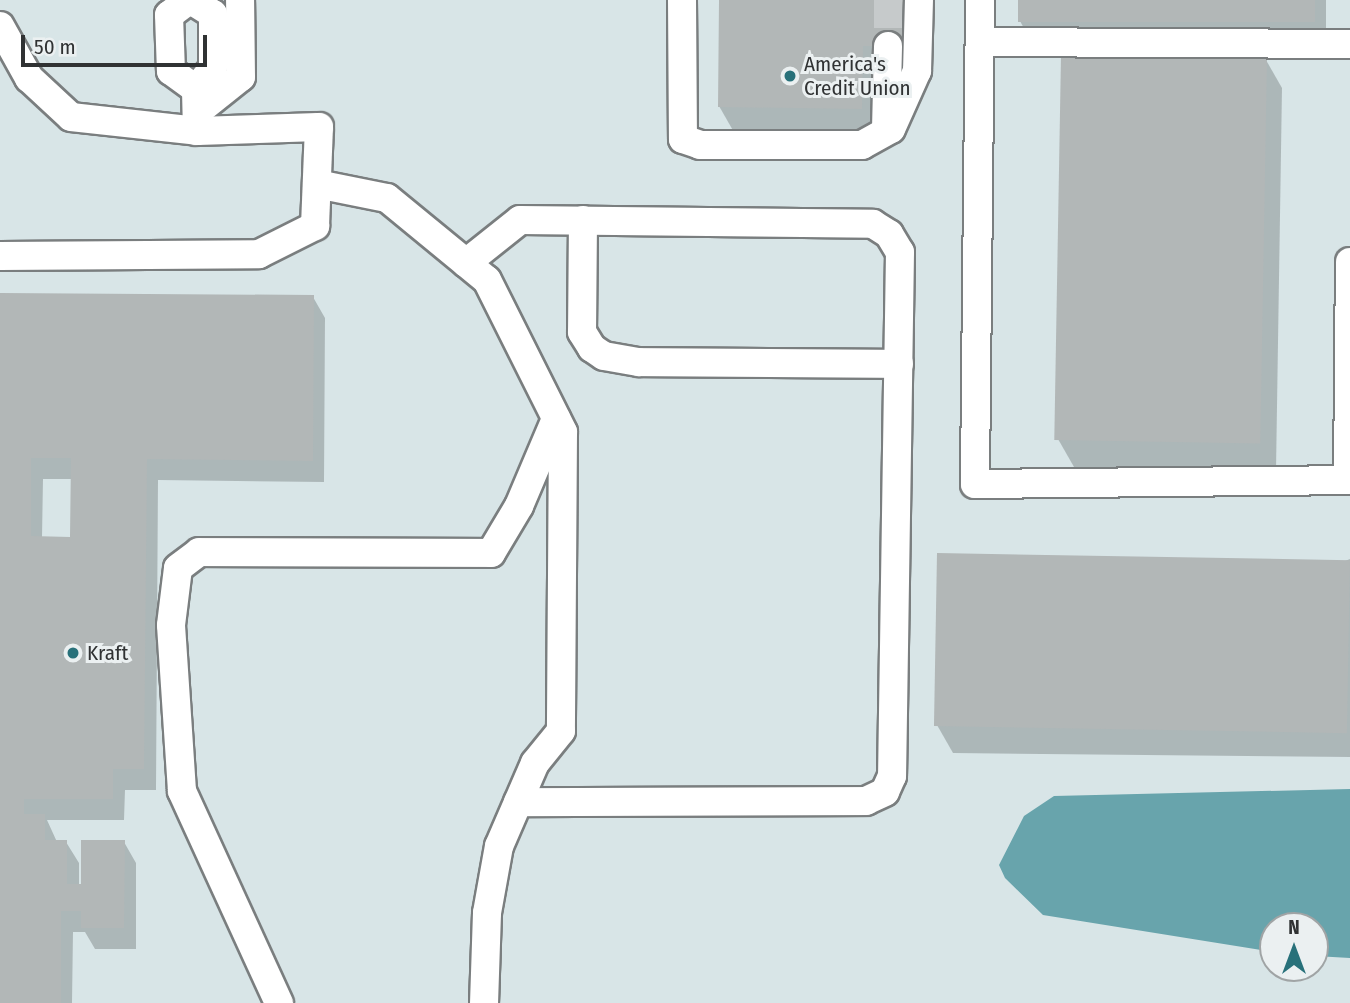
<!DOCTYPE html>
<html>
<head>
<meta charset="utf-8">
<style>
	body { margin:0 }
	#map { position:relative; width:1350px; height:1003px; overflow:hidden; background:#ebf0f1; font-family:"Fira Sans Condensed",sans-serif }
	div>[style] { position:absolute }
	.built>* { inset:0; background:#d8e5e7 }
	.water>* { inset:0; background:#68a4ac }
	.shadow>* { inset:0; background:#0003 }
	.building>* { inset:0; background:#b2b7b7; transform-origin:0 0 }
	.minor-tunnel>* { height:28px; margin-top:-14px; transform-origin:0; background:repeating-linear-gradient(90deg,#c6cacb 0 28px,transparent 0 42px) }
	.roads { filter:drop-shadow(2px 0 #7a7e7f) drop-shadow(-2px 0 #7a7e7f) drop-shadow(0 2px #7a7e7f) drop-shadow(0 -2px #7a7e7f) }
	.minor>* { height:28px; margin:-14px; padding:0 14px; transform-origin:14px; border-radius:14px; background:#fff }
	.dots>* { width:19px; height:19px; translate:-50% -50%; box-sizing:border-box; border:4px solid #ebf0f1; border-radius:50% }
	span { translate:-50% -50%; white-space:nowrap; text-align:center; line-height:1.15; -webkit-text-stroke:6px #ebf0f1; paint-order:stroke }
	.poi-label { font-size:21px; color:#303233 }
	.left { translate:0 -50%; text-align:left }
	.north { position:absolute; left:1259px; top:912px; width:70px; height:70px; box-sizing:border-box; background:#ebf0f1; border:2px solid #a0a4a5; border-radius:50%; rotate:0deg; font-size:19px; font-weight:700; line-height:28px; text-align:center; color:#303233 }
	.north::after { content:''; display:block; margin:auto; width:24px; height:32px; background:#28717a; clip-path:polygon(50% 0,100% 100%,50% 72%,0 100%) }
	.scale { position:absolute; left:21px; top:35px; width:186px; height:32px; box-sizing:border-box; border:4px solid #303233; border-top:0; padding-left:9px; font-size:21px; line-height:24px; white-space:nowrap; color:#303233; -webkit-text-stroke:5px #ebf0f1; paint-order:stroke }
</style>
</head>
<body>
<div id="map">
	<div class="built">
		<div style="clip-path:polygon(evenodd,0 0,1350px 0,1350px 1003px,0 1003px,0 0,1273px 926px,1315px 926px,1315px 968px,1273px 968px,1273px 926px)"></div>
	</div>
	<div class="water">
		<div style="clip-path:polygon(1350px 789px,1350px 958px,1315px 956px,1315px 926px,1273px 926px,1273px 952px,1043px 915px,1005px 878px,999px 865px,1024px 816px,1054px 796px)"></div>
	</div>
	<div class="shadow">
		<div style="clip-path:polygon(721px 0,921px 11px,920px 74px,877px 137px,735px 134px,719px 106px)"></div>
		<div style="clip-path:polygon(1020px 0,1326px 0,1326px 43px,1032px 43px,1020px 21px)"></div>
		<div style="clip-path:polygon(1266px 60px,1282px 88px,1276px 470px,1074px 467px,1058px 439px)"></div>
		<div style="clip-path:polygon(evenodd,0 295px,313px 297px,325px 318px,324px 482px,158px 480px,156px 790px,125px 790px,124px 820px,47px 820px,57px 842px,66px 842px,79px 863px,79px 886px,124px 842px,136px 863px,136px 949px,95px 949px,85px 932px,73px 932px,72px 1003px,0 1003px,0 295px,43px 479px,72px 479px,72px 539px,42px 538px,43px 479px)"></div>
		<div style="clip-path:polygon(1350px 559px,1350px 757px,953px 753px,937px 725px)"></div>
	</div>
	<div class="building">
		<div style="clip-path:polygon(719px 0,906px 0,905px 46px,863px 46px,862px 109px,718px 107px)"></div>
		<div style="left:1018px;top:0;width:297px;height:22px"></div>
		<div style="left:1061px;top:55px;width:206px;height:385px;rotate:1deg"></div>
		<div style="clip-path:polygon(evenodd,0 293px,314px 295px,313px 461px,147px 459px,144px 769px,113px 769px,113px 799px,24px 799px,24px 814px,45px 814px,45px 840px,67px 840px,67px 884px,81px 884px,81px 840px,125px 840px,124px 928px,81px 928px,81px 911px,61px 911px,61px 1003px,0 1003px,0 293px,31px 458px,71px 458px,70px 537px,31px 536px,31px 458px)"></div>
		<div style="left:937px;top:553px;width:413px;height:173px;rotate:1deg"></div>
	</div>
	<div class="minor-tunnel">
		<div style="left:888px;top:0;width:46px;rotate:90deg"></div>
	</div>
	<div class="roads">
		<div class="minor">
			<div style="left:189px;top:0;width:25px;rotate:143deg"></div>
			<div style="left:169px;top:15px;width:56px;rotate:88deg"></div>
			<div style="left:171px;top:71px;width:31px;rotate:36deg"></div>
			<div style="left:682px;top:0;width:139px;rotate:89.6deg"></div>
			<div style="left:683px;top:139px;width:18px;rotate:19deg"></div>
			<div style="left:700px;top:145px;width:162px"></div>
			<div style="left:862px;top:145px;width:33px;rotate:-29deg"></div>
			<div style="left:891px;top:129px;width:64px;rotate:-65.9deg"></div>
			<div style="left:917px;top:71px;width:71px;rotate:-88.4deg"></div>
			<div style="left:980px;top:0;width:484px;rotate:90.6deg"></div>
			<div style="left:975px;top:484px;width:373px;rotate:-0.6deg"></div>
			<div style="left:1348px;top:480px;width:218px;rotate:-89.5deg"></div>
			<div style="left:0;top:26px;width:60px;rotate:60.9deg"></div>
			<div style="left:29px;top:78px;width:57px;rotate:42.9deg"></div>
			<div style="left:71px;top:117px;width:127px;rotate:6.3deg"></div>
			<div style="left:197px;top:131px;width:42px;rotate:-91.4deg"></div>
			<div style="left:196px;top:89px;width:27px;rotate:-51deg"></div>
			<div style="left:213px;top:68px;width:54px;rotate:-90deg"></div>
			<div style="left:213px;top:14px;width:26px;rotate:-148deg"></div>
			<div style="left:980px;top:42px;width:370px;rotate:0.3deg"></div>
			<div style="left:197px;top:112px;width:56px;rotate:-38.5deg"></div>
			<div style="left:241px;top:77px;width:77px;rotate:-90.7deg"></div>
			<div style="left:886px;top:129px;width:83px;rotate:-88.6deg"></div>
			<div style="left:317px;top:184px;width:71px;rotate:11.3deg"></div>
			<div style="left:387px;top:198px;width:129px;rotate:39.4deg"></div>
			<div style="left:487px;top:280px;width:170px;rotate:63.4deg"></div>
			<div style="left:563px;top:432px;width:299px;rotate:90.4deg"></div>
			<div style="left:561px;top:731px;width:41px;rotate:129.1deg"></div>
			<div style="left:535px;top:763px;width:90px;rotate:113.4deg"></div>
			<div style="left:499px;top:846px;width:68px;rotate:100.2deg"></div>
			<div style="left:487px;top:913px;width:90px;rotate:91.9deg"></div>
			<div style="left:583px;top:220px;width:112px;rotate:90.5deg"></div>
			<div style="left:582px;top:332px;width:19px;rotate:58deg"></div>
			<div style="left:592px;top:348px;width:14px;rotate:34deg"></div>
			<div style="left:604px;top:356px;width:36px;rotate:10deg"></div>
			<div style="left:639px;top:362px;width:260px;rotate:0.4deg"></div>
			<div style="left:0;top:256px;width:259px;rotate:-0.4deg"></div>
			<div style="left:259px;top:254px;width:63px;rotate:-26.6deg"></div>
			<div style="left:315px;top:226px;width:99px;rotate:-87.7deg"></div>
			<div style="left:319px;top:127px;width:122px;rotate:178.1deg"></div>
			<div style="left:466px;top:263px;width:69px;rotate:-38.5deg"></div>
			<div style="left:520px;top:220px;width:353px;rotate:0.6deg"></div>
			<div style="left:873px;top:224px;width:19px;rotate:32deg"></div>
			<div style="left:889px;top:234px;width:21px;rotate:59deg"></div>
			<div style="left:900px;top:252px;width:524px;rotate:90.87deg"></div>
			<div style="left:892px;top:776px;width:17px;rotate:114deg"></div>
			<div style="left:885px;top:792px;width:21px;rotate:155deg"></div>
			<div style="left:866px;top:801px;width:348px;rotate:179.8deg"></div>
			<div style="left:279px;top:1003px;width:233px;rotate:-114.6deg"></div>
			<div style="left:182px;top:791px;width:166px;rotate:-93.8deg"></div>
			<div style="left:171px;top:625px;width:57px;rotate:-83deg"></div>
			<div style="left:178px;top:568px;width:26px;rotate:-37deg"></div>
			<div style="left:199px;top:552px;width:292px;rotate:0.2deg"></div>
			<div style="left:491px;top:553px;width:55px;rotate:-59.2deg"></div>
			<div style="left:519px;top:506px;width:95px;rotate:-67deg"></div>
		</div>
	</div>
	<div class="dots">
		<div style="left:790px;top:76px;background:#28717a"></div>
		<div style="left:73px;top:653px;background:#28717a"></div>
	</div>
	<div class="poi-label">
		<span class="left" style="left:804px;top:76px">America's<br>Credit Union</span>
		<span class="left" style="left:87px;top:653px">Kraft</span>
	</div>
	<div class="north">N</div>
	<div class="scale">50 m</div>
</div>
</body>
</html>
